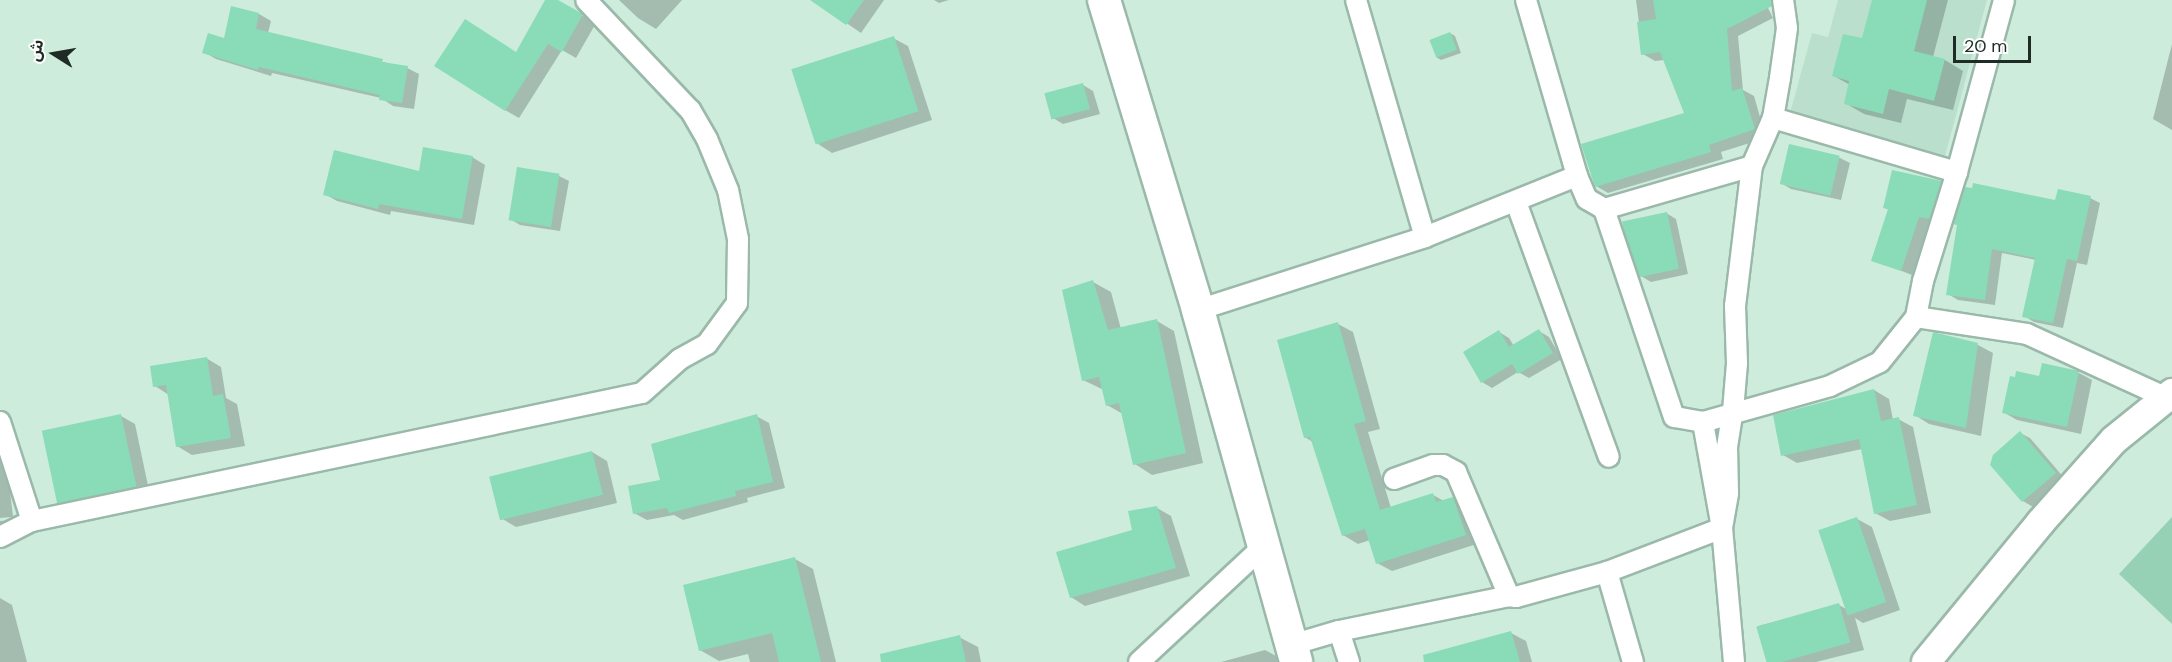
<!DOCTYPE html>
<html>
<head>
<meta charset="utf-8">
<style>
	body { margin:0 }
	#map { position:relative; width:2172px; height:662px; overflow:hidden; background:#cdecdc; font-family:"DM Sans","Noto Sans Arabic",sans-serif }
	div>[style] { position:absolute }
	.built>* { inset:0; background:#bae0cd }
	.green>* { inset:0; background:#96d0b5 }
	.shadow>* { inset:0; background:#0003 }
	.building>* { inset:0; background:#89dcb7; transform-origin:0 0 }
	.roads { filter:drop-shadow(2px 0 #9ab9aa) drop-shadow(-2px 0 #9ab9aa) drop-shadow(0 2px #9ab9aa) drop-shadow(0 -2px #9ab9aa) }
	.street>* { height:20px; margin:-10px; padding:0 10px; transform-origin:10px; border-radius:10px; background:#fff }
	.secondary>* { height:28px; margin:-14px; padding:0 14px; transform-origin:14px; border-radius:14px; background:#fff }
	.primary>* { height:32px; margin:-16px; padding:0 16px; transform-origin:16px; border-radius:16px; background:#fff }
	span { translate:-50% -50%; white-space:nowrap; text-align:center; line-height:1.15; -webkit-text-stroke:5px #fff; paint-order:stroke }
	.north { position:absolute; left:24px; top:24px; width:60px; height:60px; -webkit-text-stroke:4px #fff; paint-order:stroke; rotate:281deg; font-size:16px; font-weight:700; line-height:24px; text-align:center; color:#1f2b25 }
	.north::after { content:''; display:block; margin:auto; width:21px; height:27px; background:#1f2b25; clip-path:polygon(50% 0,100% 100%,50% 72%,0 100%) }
	.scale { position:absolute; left:1953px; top:36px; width:78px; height:27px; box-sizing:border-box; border:3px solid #1f2b25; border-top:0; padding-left:8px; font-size:18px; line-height:21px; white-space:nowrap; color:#1f2b25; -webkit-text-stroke:4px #fff; paint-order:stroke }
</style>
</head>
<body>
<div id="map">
	<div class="built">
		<div style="clip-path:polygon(1838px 0,1987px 0,1945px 156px,1790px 113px,1812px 33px,1828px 37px)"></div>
	</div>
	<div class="green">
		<div style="clip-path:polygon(2172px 517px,2172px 624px,2119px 574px)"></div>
	</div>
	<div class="shadow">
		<div style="clip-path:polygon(546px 0,554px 0,596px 23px,576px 58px,562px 50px,519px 118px,505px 110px,517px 53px)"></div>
		<div style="clip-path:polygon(619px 0,682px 0,656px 29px,638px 18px)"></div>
		<div style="clip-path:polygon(813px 0,884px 0,861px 33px)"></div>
		<div style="clip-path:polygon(934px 0,949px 0,939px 3px)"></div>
		<div style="clip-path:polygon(1636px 0,1764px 0,1773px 18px,1738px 36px,1743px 90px,1754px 96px,1766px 138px,1721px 152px,1723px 159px,1608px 193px,1596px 186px,1686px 114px,1664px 60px,1655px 61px,1643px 54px)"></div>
		<div style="clip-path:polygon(1874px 0,1948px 0,1933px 57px,1945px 60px,1963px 71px,1953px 110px,1907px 99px,1901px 123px,1864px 114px,1845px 103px,1850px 85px,1834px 76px,1863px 40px)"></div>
		<div style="clip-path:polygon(259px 14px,271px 21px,268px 33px,407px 68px,419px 74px,414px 109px,393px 106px,381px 98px,272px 73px,271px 76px,216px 59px,204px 52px)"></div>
		<div style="clip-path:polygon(1450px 33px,1455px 36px,1461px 53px,1441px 60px,1436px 57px)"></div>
		<div style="clip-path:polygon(893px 38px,908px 46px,932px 120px,832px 153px,818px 144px)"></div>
		<div style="clip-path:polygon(2172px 44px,2172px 130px,2153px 119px)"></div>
		<div style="clip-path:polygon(1083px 85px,1093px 91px,1100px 114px,1063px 124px,1053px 118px)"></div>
		<div style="clip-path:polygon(1790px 146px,1840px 158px,1850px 163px,1841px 200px,1791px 189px,1781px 183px)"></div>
		<div style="clip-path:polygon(472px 157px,485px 165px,474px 225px,391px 211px,390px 215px,337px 201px,325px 194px,420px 173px)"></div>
		<div style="clip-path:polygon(559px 176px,569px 181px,560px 231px,520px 225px,510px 219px)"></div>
		<div style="clip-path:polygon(1941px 183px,1951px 188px,1940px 224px,1930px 221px,1912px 275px,1873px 260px,1889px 210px,1885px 208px)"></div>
		<div style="clip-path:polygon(2090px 198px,2100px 203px,2087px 265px,2077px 263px,2063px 328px,2034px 322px,2024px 316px,2036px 260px,2002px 253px,1995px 305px,1958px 300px,1948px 294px,1958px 225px,2057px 201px)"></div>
		<div style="clip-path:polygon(1666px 213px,1676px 219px,1688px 274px,1651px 282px,1641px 276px)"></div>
		<div style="clip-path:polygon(1093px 282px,1111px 292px,1121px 329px,1157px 321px,1174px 331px,1203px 463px,1152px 475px,1135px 464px,1123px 414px,1107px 405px,1104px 390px,1083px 380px)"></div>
		<div style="clip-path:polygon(1338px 324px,1353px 332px,1380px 429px,1368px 432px,1391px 508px,1433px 495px,1444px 501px,1453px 498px,1468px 507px,1480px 543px,1392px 571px,1377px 563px,1370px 540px,1358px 544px,1343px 535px,1314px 443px,1305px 437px)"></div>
		<div style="clip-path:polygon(1539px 331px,1549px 337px,1562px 359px,1529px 378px,1518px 372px,1492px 388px,1482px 382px,1499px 332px,1509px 338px,1514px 346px)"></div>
		<div style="clip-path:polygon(1934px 334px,1978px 345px,1993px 353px,1981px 436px,1929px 424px,1915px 415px)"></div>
		<div style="clip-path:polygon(206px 358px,221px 367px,226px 398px,237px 404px,245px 446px,192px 455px,177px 446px,169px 395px,155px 386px)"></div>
		<div style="clip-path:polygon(2043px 365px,2079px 373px,2092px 380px,2081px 434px,2017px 420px,2003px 412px,2040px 378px)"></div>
		<div style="clip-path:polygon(1874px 390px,1889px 399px,1893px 420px,1898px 419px,1913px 427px,1931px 513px,1890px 521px,1875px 513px,1862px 449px,1797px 463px,1783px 455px)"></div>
		<div style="clip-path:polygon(121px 416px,135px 424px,150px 495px,73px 511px,58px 502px)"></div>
		<div style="clip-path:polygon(756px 416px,769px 423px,785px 488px,747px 498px,748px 502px,683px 520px,674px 515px,647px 520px,634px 513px)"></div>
		<div style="clip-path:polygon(2020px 433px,2030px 438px,2065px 479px,2033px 507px,2023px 501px,1992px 465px)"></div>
		<div style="clip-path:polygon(592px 452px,607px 461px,617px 503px,516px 527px,501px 518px)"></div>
		<div style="clip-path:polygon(0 462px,7px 466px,14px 525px,0 526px,0 521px,12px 520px,12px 517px,0 518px)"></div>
		<div style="clip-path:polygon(1157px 508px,1171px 516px,1190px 576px,1085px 606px,1071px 597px)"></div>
		<div style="clip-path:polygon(1857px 519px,1872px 527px,1900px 610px,1863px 623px,1855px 618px,1864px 650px,1816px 662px,1767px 662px,1758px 626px,1839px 605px,1846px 609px)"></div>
		<div style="clip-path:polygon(795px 559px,813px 569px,836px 662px,750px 662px,748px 654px,719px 661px,700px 650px)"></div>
		<div style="clip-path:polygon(0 598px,12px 605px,27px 662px,0 662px)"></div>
		<div style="clip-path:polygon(1511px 633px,1526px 641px,1532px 662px,1433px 662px)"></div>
		<div style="clip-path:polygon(959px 637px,978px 647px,981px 662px,885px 662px)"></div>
		<div style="clip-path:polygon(1265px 650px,1280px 658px,1281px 662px,1221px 662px)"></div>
	</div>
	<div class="building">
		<div style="clip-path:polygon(545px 0,558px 0,583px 14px,562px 52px,548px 44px,505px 111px,434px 66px,465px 19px,516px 52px)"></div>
		<div style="clip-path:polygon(810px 0,864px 0,846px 25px)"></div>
		<div style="clip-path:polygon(1653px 0,1771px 0,1772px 6px,1727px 29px,1732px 91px,1742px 88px,1755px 129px,1709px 145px,1711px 152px,1595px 187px,1581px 144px,1684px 113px,1660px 52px,1641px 55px,1637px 22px,1656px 19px)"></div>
		<div style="clip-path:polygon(1872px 0,1927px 0,1914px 51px,1945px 59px,1934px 101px,1889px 89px,1883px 114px,1844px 104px,1849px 81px,1832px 76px,1843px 34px,1862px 38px)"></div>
		<div style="clip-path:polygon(231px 6px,259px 13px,256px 29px,383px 59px,382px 62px,408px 66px,402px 103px,379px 100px,380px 95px,259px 67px,258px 70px,202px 53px,208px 33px,224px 38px)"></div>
		<div style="left:1450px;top:32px;width:19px;height:22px;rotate:69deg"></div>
		<div style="left:894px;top:36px;width:79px;height:108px;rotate:72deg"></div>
		<div style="left:1083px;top:83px;width:27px;height:40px;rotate:75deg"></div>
		<div style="left:1789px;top:144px;width:52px;height:41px;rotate:13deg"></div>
		<div style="clip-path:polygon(423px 147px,473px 156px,462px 219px,379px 204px,378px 209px,323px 195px,334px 150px,419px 171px)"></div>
		<div style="left:517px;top:167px;width:43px;height:54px;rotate:9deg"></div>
		<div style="clip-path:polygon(1892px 170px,1942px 181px,1930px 219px,1919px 217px,1901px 271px,1871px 261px,1888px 209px,1883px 208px)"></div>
		<div style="clip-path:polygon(1973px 183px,2055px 200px,2058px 189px,2091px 196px,2077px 261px,2067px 259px,2053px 323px,2022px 317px,2035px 258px,1992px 249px,1985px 300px,1946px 295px,1957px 225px,1953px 224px,1965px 187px,1972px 188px)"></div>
		<div style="left:1667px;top:212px;width:58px;height:46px;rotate:78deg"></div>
		<div style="clip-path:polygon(1093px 280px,1108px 330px,1157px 319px,1186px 453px,1133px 465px,1119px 403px,1106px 406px,1099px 377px,1082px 381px,1062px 290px)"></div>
		<div style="clip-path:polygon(1338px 322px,1366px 421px,1354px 424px,1380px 510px,1433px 493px,1436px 502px,1453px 497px,1466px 535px,1376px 564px,1365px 529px,1342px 536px,1310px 437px,1304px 438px,1277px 340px)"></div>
		<div style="clip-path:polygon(1539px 329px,1553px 353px,1518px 374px,1512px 364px,1481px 383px,1463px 352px,1499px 330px,1509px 347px)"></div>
		<div style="clip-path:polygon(1933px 332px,1978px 343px,1966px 428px,1913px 416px)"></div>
		<div style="clip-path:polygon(207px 357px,213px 396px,223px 394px,231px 438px,176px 447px,166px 385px,153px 387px,150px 366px)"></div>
		<div style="clip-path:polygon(2042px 363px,2079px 371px,2067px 427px,2002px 413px,2010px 376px,2015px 377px,2016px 371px,2039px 376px)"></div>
		<div style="clip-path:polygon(1874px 389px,1881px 421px,1899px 417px,1917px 505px,1874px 514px,1859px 439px,1781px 456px,1773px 415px)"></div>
		<div style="left:121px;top:414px;width:75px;height:81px;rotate:78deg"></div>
		<div style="clip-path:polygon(757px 414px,773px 482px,735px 491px,736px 496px,669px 513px,667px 508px,633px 514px,628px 486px,660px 480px,651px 444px)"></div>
		<div style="clip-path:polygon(2020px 431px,2056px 473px,2022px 502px,1990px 465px,1993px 455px)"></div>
		<div style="left:592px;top:451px;width:45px;height:106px;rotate:76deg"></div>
		<div style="clip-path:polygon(1157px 506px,1176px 568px,1070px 598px,1056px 552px,1132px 530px,1128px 511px)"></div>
		<div style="left:1857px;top:517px;width:90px;height:41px;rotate:71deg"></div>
		<div style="clip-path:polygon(795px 557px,821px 662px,779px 662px,772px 633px,699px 651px,683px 585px)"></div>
		<div style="left:1839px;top:603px;width:41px;height:86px;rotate:74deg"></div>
		<div style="clip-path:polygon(1511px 631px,1520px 662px,1424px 662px,1423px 655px)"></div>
		<div style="clip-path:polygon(960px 635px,966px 662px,881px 662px,880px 654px)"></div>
	</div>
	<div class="roads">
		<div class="street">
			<div style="left:1356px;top:0;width:247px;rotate:73.8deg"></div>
			<div style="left:1526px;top:0;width:183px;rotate:73.8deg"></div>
			<div style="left:1773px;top:118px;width:192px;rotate:16.4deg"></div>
			<div style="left:1516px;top:202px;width:271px;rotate:70deg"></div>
			<div style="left:1198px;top:310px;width:238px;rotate:-17.8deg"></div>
			<div style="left:1425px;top:237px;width:164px;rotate:-21.9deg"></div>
			<div style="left:1577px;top:176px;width:25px;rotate:67deg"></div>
			<div style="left:1587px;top:199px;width:20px;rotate:30deg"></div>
			<div style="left:1604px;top:209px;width:154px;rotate:-16.2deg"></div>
			<div style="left:1916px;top:317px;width:37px;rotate:-79deg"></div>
			<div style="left:1923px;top:281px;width:114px;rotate:-72.7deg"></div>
			<div style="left:1957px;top:172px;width:178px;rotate:-74.7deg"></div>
			<div style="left:0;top:422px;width:104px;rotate:72.1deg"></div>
			<div style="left:1703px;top:422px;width:132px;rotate:-15.8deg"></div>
			<div style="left:1830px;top:386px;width:55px;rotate:-25.6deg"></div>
			<div style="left:1880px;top:362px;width:58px;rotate:-51.3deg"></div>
			<div style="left:1916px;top:317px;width:112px;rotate:8.7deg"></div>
			<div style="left:2027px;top:334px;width:154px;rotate:24.6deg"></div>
			<div style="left:1394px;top:479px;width:41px;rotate:-19.7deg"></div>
			<div style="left:1433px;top:465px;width:10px"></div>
			<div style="left:1443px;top:465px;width:15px;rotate:28deg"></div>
			<div style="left:1456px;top:472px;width:135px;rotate:66.9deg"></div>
			<div style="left:0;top:537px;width:36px;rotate:-27deg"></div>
			<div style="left:32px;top:521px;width:623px;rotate:-11.85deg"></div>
			<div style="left:642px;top:393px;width:51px;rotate:-41.8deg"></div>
			<div style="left:680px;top:359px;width:31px;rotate:-29deg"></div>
			<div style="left:707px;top:344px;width:51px;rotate:-53.8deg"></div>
			<div style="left:737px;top:303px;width:64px;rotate:-89.1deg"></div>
			<div style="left:738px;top:239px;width:50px;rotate:-101.5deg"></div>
			<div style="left:728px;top:190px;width:55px;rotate:-112.4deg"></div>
			<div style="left:707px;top:139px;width:34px;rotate:-120deg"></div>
			<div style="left:690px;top:110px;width:151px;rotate:-133.4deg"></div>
			<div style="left:1607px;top:572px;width:94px;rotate:73.9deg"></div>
			<div style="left:1339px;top:631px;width:33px;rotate:72deg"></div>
			<div style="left:1291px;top:645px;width:50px;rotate:-16.3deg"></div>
			<div style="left:1339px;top:631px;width:174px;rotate:-11.6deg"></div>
			<div style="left:1509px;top:596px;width:7px;rotate:8deg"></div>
			<div style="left:1516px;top:597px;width:94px;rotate:-15.4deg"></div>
			<div style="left:1607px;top:572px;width:123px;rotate:-20.9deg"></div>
			<div style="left:1722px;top:528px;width:108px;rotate:-100.2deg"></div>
			<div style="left:1703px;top:422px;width:29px;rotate:-170deg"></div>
			<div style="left:1674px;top:417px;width:219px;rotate:-108.6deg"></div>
			<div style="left:1139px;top:662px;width:172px;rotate:-42.9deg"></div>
			<div style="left:1734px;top:662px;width:135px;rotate:-95.1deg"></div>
			<div style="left:1722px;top:528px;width:36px;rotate:-80deg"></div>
			<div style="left:1728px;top:493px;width:46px;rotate:-91.2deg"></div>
			<div style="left:1727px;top:447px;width:36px;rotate:-81deg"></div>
			<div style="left:1733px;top:411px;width:48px;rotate:-85.2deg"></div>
			<div style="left:1737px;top:363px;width:57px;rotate:-92deg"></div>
			<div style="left:1735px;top:306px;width:141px;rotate:-83.1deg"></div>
			<div style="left:1752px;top:166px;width:52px;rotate:-66.4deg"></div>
			<div style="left:1773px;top:118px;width:41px;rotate:-80.1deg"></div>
			<div style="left:1780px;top:78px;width:50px;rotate:-82deg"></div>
			<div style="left:1787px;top:28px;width:28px;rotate:-98deg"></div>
		</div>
		<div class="secondary">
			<div style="left:1926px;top:662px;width:180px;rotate:-50.6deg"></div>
			<div style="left:2040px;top:523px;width:111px;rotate:-48.3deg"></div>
			<div style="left:2114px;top:440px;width:75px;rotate:-39deg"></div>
		</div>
		<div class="primary">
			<div style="left:1104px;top:0;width:324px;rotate:73.1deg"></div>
			<div style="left:1198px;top:310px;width:365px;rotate:74.4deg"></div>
		</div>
	</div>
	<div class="north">ش</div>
	<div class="scale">20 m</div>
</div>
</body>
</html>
